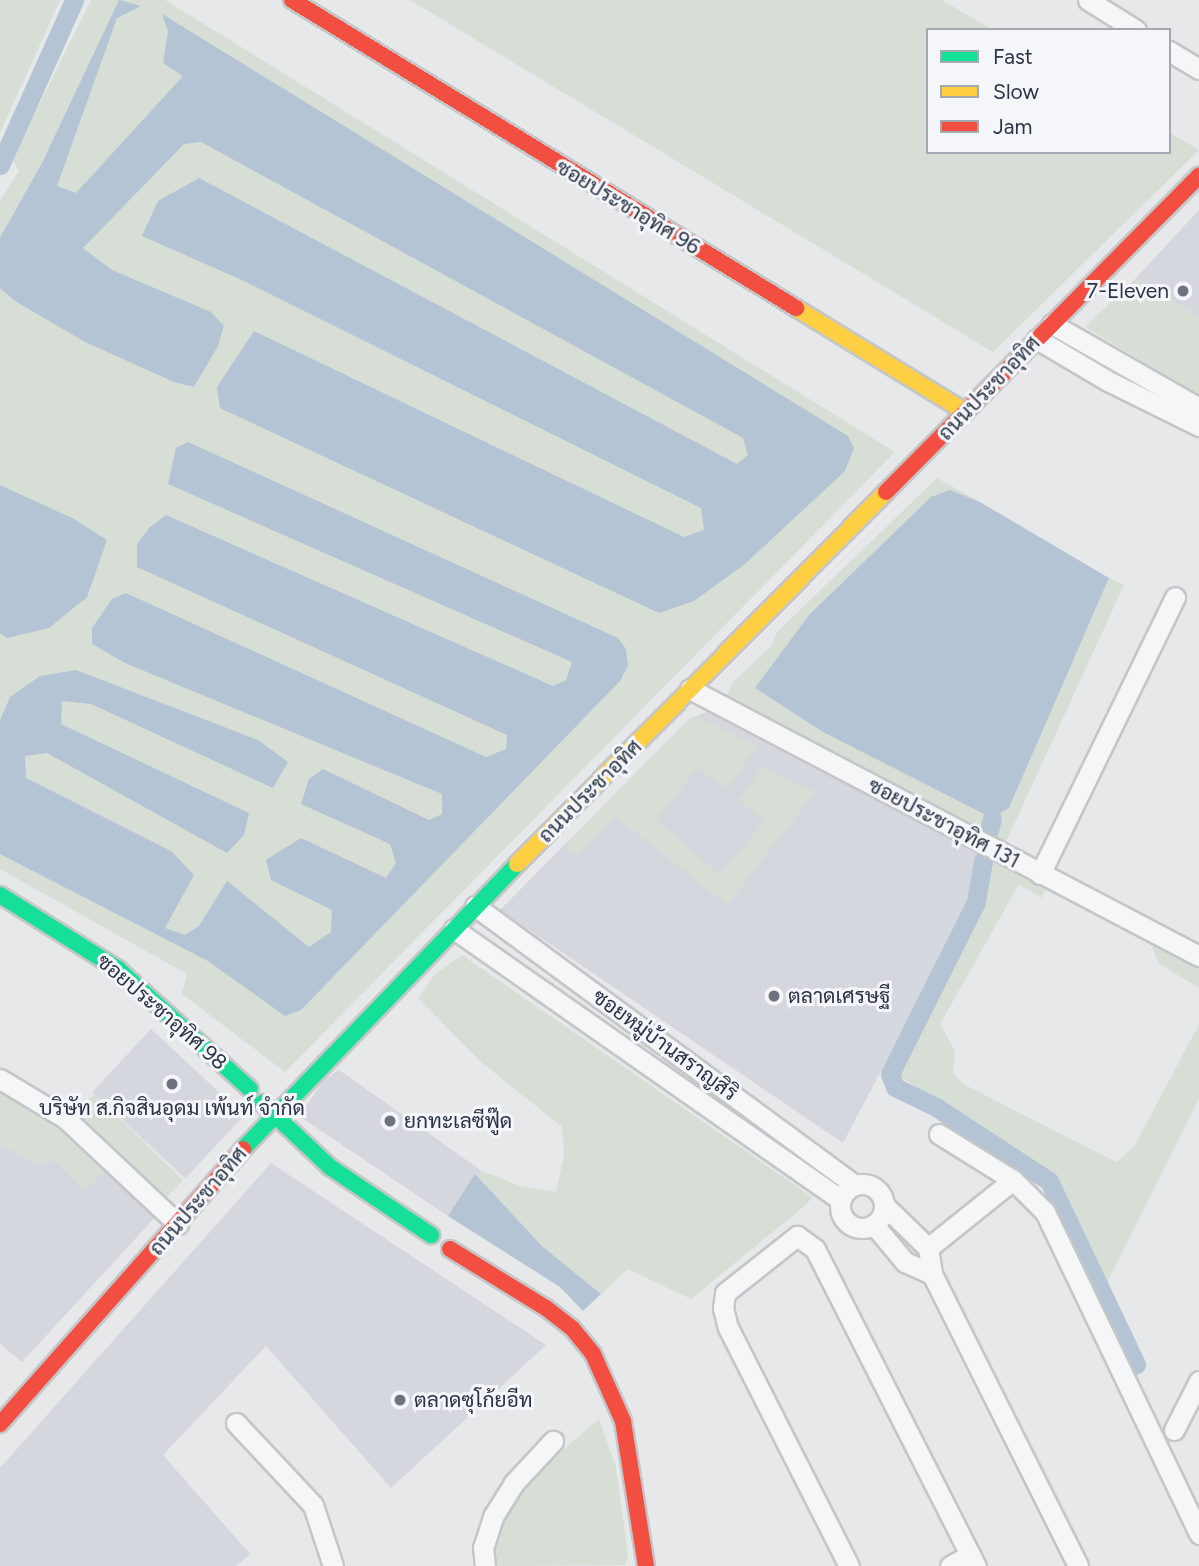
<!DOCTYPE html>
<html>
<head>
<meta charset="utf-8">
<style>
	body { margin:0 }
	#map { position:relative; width:1199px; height:1566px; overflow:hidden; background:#e6e8ea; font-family:Figtree,Sarabun,sans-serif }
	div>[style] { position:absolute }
	.built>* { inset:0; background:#d4d7dd; transform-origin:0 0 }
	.green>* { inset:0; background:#d6ded6; transform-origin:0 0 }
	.water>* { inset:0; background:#b4c4d5 }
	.canal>* { height:19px; margin:-9.5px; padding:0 9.5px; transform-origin:9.5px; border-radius:9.5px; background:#b4c4d5 }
	.roads { filter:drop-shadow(2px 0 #c4c6c8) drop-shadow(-2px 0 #c4c6c8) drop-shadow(0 2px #c4c6c8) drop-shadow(0 -2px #c4c6c8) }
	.street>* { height:19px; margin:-9.5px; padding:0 9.5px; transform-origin:9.5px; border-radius:9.5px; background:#f5f6f7 }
	.street>.ring { margin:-9.5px; padding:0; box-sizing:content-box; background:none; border:19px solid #f5f6f7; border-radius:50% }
	.fast>* { height:16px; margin:-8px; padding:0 8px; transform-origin:8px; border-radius:8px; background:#16e098 }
	.slow>* { height:16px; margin:-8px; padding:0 8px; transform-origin:8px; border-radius:8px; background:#ffcf43 }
	.jam>* { height:16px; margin:-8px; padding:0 8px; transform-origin:8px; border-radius:8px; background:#f24e42 }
	.dots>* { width:19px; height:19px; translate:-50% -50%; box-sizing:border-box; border:4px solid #f4f6f9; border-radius:50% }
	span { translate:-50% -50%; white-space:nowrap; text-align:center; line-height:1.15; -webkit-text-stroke:6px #f4f6f9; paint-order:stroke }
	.street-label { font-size:21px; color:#2b3445 }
	.poi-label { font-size:21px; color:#2b3445 }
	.right { translate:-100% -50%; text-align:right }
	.left { translate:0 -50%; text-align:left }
	.legend { position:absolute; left:926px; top:28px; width:245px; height:126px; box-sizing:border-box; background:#f4f6f9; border:2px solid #a4a8b1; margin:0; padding:9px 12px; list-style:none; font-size:21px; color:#2b3445 }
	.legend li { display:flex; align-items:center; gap:14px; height:35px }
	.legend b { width:35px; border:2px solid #a4a8b1 }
</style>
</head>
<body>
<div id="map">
	<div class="built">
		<div style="clip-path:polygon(1199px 210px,1199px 317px,1136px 278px)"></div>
		<div style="clip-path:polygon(707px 712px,992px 861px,843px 1143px,500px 910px,689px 719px)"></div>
		<div style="left:151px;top:1029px;width:127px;height:86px;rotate:43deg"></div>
		<div style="clip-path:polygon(339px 1070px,482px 1171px,448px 1216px,299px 1116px,324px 1080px)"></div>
		<div style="clip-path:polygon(0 1144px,37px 1163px,54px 1160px,84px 1190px,108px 1168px,158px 1214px,22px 1362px,0 1344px)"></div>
		<div style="clip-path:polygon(271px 1163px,546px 1345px,391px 1488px,266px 1346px,163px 1455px,250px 1554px,236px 1566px,0 1566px,0 1468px)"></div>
	</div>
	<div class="green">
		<div style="clip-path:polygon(0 0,60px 0,0 133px)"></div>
		<div style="clip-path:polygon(91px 0,165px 0,895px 452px,285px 1072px,182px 994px,187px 974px,0 869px,0 201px,19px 171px,12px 159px)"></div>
		<div style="clip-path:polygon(410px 0,942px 0,993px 30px,928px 30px,928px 152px,1169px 152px,1169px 132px,1199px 150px,993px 352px)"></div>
		<div style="clip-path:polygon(1136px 278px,1199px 317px,1199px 395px,1085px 327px)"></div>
		<div style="clip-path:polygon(937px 478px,980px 502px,950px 490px,809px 615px,787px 649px,1009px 808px,1109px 578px,1124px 585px,1006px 842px,727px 695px,733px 682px,772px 645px,776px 633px)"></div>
		<div style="clip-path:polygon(697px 716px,757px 746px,728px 788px,697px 768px,656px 820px,719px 874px,764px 822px,739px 800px,762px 767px,815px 792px,727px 905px,616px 817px,579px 854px,570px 854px,566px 844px,687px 721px)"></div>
		<div style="clip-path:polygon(992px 861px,1045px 890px,1041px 898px,1019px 884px,940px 1024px,955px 1051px,953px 1074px,965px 1085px,1116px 1162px,1134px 1147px,1199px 1024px,1199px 1098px,1105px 1286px,1056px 1181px,897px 1074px,987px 900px)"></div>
		<div style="clip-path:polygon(1164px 944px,1199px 964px,1199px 988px,1158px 963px,1152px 947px)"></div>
		<div style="clip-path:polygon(462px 955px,812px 1197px,807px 1204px,691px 1299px,628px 1269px,601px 1294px,543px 1247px,475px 1174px,482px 1171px,520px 1186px,556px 1192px,564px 1155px,562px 1127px,480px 1061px,418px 998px,434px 975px)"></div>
		<div style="clip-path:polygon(0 1090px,58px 1122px,108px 1168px,84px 1190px,54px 1160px,37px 1163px,0 1144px)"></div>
		<div style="left:94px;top:1094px;width:124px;height:33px;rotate:44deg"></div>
		<div style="clip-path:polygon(599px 1419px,616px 1467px,628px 1556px,625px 1565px,494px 1566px,494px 1545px,513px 1493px)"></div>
	</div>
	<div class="water">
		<div style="clip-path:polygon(119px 0,141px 6px,117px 18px,57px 186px,76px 193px,183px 76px,163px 63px,168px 31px,162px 14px,848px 436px,854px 448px,845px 471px,745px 564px,694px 601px,659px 613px,220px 408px,217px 387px,254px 331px,684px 537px,704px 530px,701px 508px,244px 281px,142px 236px,158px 201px,199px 178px,737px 464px,748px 455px,743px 438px,201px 142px,184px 144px,83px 248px,112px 270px,211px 312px,224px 326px,218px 346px,194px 387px,174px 382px,85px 342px,15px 301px,0 288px,0 238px,43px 161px)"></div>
		<div style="clip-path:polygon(188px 442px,618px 638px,626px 649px,628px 666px,620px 681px,301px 1010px,285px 1016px,208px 961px,0 854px,0 720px,10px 697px,40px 676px,76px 670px,258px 740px,288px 762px,273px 788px,91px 704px,62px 701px,61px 724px,249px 813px,244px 835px,227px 853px,47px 753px,25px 756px,26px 778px,171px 851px,194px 875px,165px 928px,185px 935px,199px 926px,227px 881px,309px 947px,331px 932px,332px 910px,271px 880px,266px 860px,301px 838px,386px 878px,396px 863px,390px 844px,301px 804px,309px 779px,323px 769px,429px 820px,442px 814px,442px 794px,125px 663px,92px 644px,92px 628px,112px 599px,126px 593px,486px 757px,506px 749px,507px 735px,137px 567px,137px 544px,149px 528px,166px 515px,553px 686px,566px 680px,572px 662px,168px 484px,176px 448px)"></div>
		<div style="clip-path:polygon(0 485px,74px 519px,107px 540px,87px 597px,49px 628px,7px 638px,0 633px)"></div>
		<div style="clip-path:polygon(950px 490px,980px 502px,1109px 578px,1009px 808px,992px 818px,823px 732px,755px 688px,809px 615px,931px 497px)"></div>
		<div style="clip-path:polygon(475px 1174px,543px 1247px,601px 1294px,583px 1311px,560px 1287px,448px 1216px)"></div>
	</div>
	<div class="canal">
		<div style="left:0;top:165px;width:181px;rotate:-65.8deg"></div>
		<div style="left:989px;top:830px;width:12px;rotate:-76deg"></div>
		<div style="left:983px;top:861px;width:42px;rotate:99.7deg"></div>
		<div style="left:976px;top:902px;width:192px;rotate:116.6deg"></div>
		<div style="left:890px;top:1074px;width:14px;rotate:69deg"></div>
		<div style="left:895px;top:1087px;width:46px;rotate:26deg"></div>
		<div style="left:936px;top:1107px;width:135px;rotate:33.2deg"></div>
		<div style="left:1049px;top:1181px;width:203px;rotate:64.6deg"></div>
	</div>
	<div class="roads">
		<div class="street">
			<div style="left:1088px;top:0;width:57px;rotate:32deg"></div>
			<div style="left:1169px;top:51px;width:35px;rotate:31deg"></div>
			<div style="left:1052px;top:324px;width:169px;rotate:29.7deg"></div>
			<div style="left:1037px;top:339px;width:82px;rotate:30.6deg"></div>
			<div style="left:1108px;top:381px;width:102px;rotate:26.3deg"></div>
			<div style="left:690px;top:689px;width:575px;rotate:27.68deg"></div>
			<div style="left:1040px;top:874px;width:308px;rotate:-64deg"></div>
			<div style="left:475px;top:906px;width:471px;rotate:36.3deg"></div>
			<div style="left:454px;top:929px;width:471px;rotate:35deg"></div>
			<div style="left:0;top:1079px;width:76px;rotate:31deg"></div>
			<div style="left:65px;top:1118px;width:155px;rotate:43.2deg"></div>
			<div style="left:939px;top:1134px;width:87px;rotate:31.9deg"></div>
			<div style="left:1013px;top:1180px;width:45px;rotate:45deg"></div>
			<div style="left:1045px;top:1212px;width:357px;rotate:64.4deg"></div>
			<div class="ring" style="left:840px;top:1184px;width:25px;height:25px"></div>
			<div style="left:885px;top:1206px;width:60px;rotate:44.3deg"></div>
			<div style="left:928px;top:1248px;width:26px;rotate:81deg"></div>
			<div style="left:932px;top:1274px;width:326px;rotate:63.4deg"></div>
			<div style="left:874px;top:1225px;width:48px;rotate:50deg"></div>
			<div style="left:905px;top:1262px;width:30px;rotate:24deg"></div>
			<div style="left:928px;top:1248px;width:109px;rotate:-38.7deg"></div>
			<div style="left:236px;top:1423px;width:112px;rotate:46.8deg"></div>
			<div style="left:313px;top:1505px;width:64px;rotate:71.8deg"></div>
			<div style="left:1174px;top:1430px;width:55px;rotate:-63deg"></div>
			<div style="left:485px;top:1566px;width:18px;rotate:-96deg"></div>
			<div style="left:483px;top:1548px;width:35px;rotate:-72deg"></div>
			<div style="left:494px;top:1515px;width:36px;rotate:-58deg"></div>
			<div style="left:513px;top:1484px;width:59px;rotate:-47.1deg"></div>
			<div style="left:849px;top:1566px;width:267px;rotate:-116.9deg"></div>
			<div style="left:728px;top:1328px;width:21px;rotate:-104deg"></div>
			<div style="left:723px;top:1308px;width:15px;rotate:-82deg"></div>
			<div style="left:725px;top:1293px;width:92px;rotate:-38.4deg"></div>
			<div style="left:797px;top:1236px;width:22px;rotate:36deg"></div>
			<div style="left:815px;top:1249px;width:356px;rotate:63.1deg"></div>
			<div style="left:950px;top:1566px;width:23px;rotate:-29deg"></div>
		</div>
		<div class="fast">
			<div style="left:0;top:895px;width:139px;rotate:32.1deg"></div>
			<div style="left:118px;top:969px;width:178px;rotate:42.3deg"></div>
			<div style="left:262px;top:1103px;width:93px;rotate:43.3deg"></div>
			<div style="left:330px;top:1167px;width:122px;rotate:34deg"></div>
			<div style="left:243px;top:1149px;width:395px;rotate:-46.1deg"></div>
		</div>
		<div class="slow">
			<div style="left:796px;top:308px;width:199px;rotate:31.5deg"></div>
			<div style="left:517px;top:864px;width:524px;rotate:-45.23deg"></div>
		</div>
		<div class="jam">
			<div style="left:292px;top:0;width:591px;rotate:31.43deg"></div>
			<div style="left:886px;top:492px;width:445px;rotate:-45.3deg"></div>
			<div style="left:450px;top:1249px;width:113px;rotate:31.6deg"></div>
			<div style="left:546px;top:1308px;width:33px;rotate:38deg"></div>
			<div style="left:572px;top:1328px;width:33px;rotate:51deg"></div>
			<div style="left:593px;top:1354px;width:73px;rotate:65.9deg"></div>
			<div style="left:623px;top:1421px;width:147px;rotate:81deg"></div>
			<div style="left:0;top:1424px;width:367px;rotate:-48.5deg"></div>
		</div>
	</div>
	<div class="dots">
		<div style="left:1183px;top:291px;background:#6c737f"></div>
		<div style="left:774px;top:996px;background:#6c737f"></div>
		<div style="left:172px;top:1084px;background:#6c737f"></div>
		<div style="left:390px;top:1121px;background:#6c737f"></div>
		<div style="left:400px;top:1400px;background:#6c737f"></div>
	</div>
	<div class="street-label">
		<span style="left:628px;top:207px;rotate:31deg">ซอยประชาอุทิศ 96</span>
		<span style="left:989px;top:388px;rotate:-46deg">ถนนประชาอุทิศ</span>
		<span style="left:590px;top:791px;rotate:-45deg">ถนนประชาอุทิศ</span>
		<span style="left:944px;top:823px;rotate:28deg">ซอยประชาอุทิศ 131</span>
		<span style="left:162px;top:1012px;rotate:41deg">ซอยประชาอุทิศ 98</span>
		<span style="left:665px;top:1045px;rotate:36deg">ซอยหมู่บ้านสราญสิริ</span>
		<span style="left:198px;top:1201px;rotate:-49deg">ถนนประชาอุทิศ</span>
	</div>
	<div class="poi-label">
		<span class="right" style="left:1169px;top:291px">7-Eleven</span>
		<span class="left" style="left:788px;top:996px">ตลาดเศรษฐี</span>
		<span style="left:172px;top:1108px">บริษัท ส.กิจสินอุดม เพ้นท์ จำกัด</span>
		<span class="left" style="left:404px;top:1121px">ยกทะเลซีฟู๊ด</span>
		<span class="left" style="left:414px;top:1400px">ตลาดซุโก้ยอีท</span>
	</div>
	<ul class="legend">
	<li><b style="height:9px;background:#16e098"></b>Fast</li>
	<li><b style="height:9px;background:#ffcf43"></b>Slow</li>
	<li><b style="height:9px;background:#f24e42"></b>Jam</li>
	</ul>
</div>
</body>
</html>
